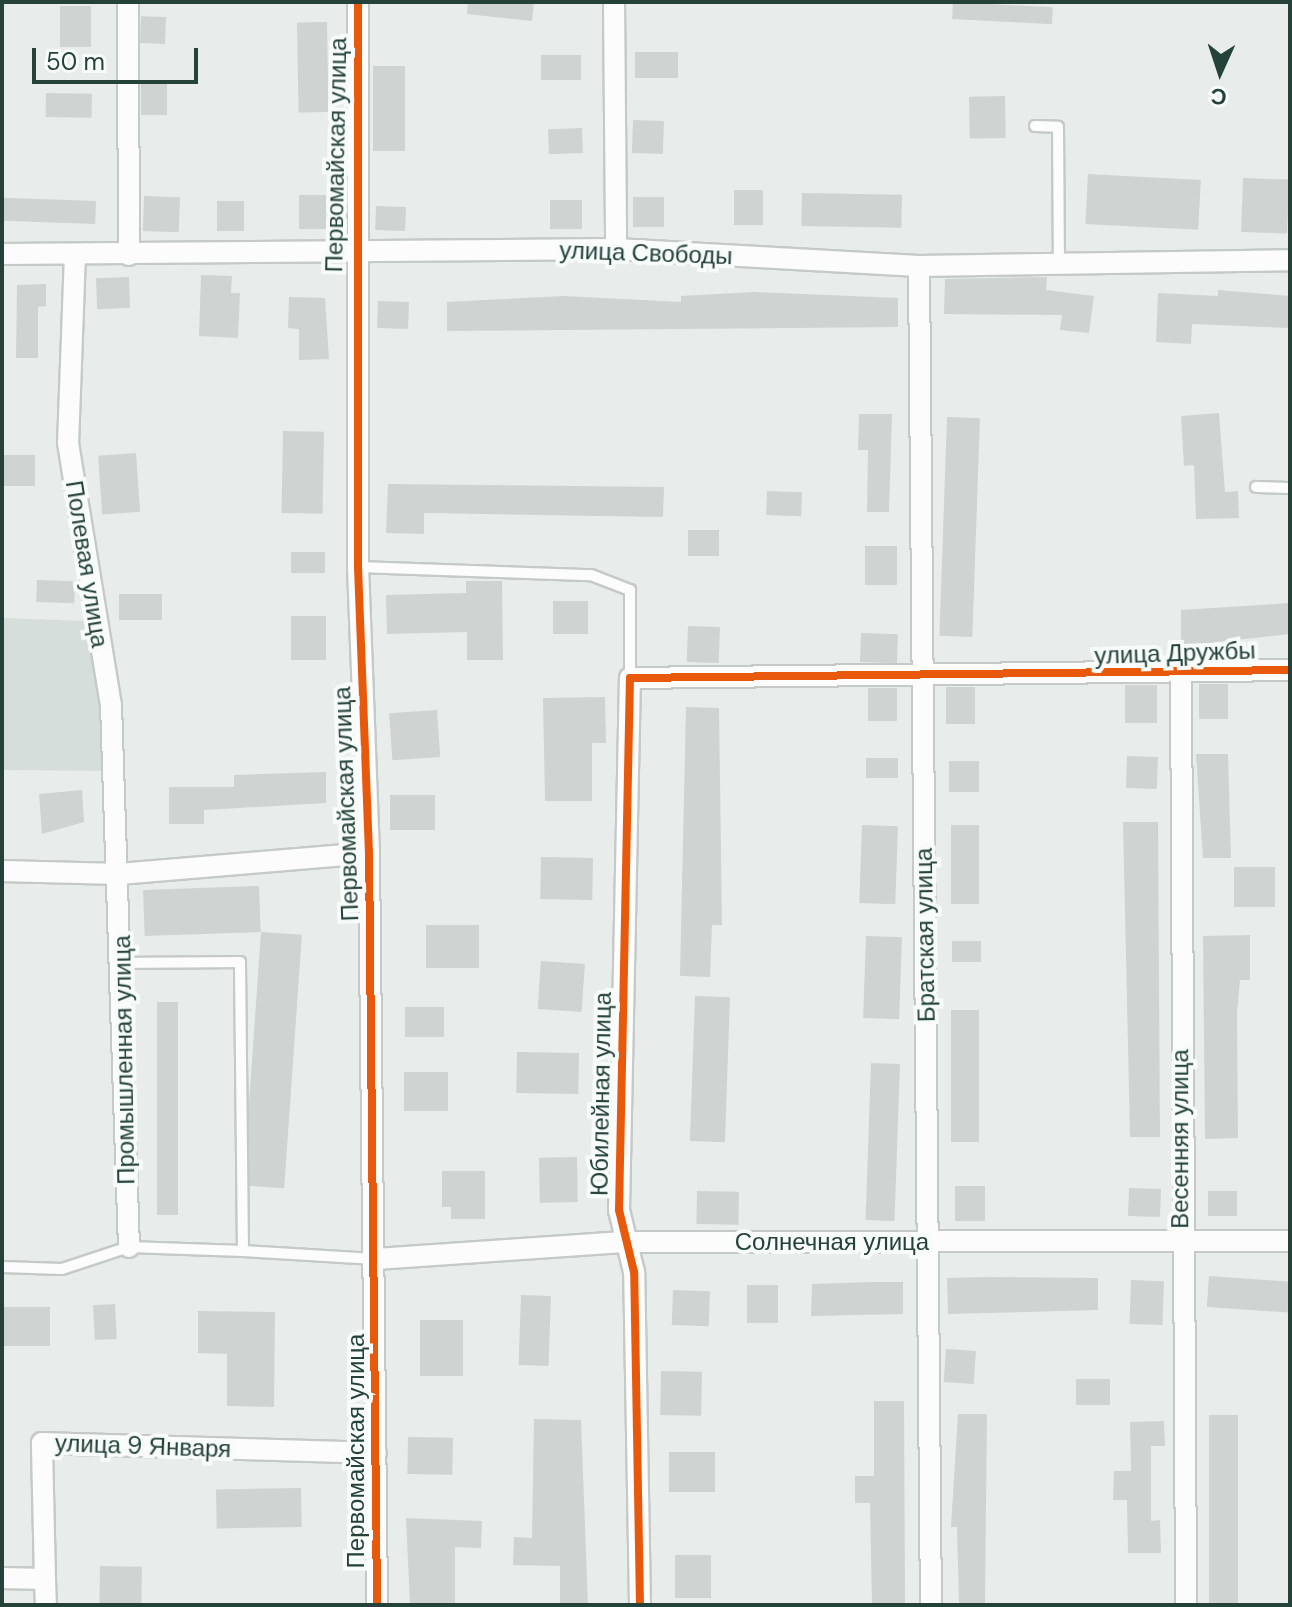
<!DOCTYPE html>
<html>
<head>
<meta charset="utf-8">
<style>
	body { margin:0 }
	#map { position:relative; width:1292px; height:1607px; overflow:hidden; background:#e8edeb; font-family:"DM Sans",sans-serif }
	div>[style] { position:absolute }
	.built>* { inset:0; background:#d6dedb }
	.building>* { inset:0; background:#cfd4d2; transform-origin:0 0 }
	.roads { filter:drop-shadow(2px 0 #c5cac8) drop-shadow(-2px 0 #c5cac8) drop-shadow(0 2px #c5cac8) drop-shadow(0 -2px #c5cac8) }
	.service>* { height:10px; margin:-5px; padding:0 5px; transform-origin:5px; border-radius:5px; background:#fcfcfc }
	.minor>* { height:20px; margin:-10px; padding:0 10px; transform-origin:10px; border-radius:10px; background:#fcfcfc }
	.cycleway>* { height:8px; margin:-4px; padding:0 4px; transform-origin:4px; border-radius:4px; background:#e8590c }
	span { translate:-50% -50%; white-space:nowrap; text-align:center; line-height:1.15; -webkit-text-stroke:8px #f7fbf9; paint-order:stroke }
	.street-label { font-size:24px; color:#24423a }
	.frame { position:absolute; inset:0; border:4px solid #24423a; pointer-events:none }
	.north { position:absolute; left:1180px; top:32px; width:80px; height:80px; -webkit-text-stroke:6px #f7fbf9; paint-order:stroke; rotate:183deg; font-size:22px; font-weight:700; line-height:32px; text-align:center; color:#24423a }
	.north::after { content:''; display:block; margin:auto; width:28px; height:36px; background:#24423a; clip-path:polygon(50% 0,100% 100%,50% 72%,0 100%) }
	.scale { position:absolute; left:32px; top:48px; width:166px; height:36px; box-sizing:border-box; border:4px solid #24423a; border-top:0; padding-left:10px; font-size:24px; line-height:28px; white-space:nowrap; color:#24423a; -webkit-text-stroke:6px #f7fbf9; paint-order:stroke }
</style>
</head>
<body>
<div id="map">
	<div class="built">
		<div style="clip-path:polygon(2px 618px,87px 621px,108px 771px,2px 770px)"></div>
	</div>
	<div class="building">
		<div style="clip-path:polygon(468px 2px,534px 2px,532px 21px,467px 14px)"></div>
		<div style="left:953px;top:2px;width:100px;height:17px;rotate:3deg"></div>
		<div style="left:60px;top:6px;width:31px;height:41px"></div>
		<div style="left:166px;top:17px;width:27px;height:25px;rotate:92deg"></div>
		<div style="left:327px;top:22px;width:90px;height:30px;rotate:89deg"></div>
		<div style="left:678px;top:52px;width:26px;height:43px;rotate:90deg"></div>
		<div style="left:541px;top:55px;width:40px;height:25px"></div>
		<div style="left:373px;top:66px;width:32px;height:85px"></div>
		<div style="left:141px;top:84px;width:26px;height:31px"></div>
		<div style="left:46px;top:93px;width:46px;height:24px;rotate:1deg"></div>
		<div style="left:1005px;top:96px;width:42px;height:36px;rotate:89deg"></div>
		<div style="left:633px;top:120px;width:31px;height:33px;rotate:2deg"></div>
		<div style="left:582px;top:128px;width:25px;height:34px;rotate:88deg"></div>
		<div style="left:1088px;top:174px;width:113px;height:50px;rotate:3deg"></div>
		<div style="left:1243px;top:178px;width:46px;height:54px;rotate:2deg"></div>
		<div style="left:734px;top:190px;width:29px;height:35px"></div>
		<div style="left:802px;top:193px;width:100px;height:33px;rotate:1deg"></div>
		<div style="left:299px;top:195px;width:27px;height:34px"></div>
		<div style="left:144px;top:196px;width:36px;height:35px;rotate:2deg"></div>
		<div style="left:633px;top:197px;width:31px;height:30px"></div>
		<div style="left:550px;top:200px;width:32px;height:29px"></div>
		<div style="left:96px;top:201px;width:23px;height:94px;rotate:92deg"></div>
		<div style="left:217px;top:201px;width:27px;height:30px"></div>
		<div style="left:376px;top:206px;width:30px;height:24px;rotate:2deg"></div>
		<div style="clip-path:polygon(201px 275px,232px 276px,231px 293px,240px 293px,238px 338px,199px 336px)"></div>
		<div style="left:129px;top:277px;width:31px;height:33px;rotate:88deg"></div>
		<div style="clip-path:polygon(1047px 277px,1046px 290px,1094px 296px,1089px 333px,1060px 330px,1062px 315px,944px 314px,945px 279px)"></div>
		<div style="clip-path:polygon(46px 284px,46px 306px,38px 307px,38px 358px,16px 358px,17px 285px)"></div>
		<div style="clip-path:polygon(1218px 290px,1290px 296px,1290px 328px,1192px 324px,1191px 344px,1156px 342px,1158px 293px,1218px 296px)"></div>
		<div style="clip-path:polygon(754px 292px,898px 298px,898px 327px,447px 331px,447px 302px,563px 296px,681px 302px,681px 296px)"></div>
		<div style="clip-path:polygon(289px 297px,325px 298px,329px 359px,299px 360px,299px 329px,288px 328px)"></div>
		<div style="left:378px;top:301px;width:31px;height:27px;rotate:2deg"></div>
		<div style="clip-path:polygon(1219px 413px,1225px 492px,1238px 491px,1239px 518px,1196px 519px,1194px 465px,1184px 466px,1181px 416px)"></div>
		<div style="clip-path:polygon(859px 414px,892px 414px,889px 512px,867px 512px,868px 450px,858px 450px)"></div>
		<div style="left:947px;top:417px;width:33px;height:219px;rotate:2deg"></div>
		<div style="left:283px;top:431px;width:41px;height:82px;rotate:1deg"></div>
		<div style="left:136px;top:453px;width:59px;height:38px;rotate:86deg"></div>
		<div style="left:3px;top:455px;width:32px;height:31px"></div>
		<div style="clip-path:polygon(388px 484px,664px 487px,663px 517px,424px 513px,424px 534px,386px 533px)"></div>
		<div style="left:767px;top:491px;width:35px;height:24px;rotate:2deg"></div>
		<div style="left:688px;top:530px;width:31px;height:26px"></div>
		<div style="left:865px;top:546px;width:32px;height:39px"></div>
		<div style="left:291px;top:552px;width:34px;height:21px"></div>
		<div style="left:37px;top:580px;width:38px;height:22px;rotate:2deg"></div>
		<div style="clip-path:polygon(466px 581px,502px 581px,503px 660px,467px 660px,467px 632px,387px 634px,386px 595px,466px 593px)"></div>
		<div style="left:119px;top:594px;width:43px;height:26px"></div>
		<div style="left:553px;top:601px;width:35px;height:33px"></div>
		<div style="clip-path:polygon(1290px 603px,1290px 634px,1181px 646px,1181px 610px)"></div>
		<div style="left:291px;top:616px;width:35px;height:44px"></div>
		<div style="left:688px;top:626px;width:32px;height:36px;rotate:2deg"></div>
		<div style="left:861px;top:633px;width:37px;height:29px;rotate:2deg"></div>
		<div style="left:1199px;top:684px;width:29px;height:35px"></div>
		<div style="left:1125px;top:685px;width:32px;height:38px"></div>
		<div style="left:946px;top:687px;width:29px;height:37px"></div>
		<div style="left:868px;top:688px;width:29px;height:33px"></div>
		<div style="clip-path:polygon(605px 697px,606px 743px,592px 743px,592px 801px,545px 801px,543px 698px)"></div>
		<div style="clip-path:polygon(686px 707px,719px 708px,722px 925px,712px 925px,710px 977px,680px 976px)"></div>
		<div style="left:437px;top:710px;width:47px;height:48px;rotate:86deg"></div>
		<div style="clip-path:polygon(1196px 754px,1228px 754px,1231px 858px,1203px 858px)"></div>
		<div style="left:1127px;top:756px;width:31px;height:32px;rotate:2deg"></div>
		<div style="left:866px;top:758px;width:32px;height:20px"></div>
		<div style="left:949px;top:761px;width:30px;height:31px"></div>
		<div style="clip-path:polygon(326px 772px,326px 803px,204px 810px,204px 824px,169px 824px,169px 787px,234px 787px,234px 775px)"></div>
		<div style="clip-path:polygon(82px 790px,84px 822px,42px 834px,39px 794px)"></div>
		<div style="left:390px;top:795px;width:45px;height:35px"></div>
		<div style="clip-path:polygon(1123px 822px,1158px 822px,1160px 1137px,1130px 1137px)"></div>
		<div style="left:862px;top:825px;width:36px;height:78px;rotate:2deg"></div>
		<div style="left:951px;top:825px;width:28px;height:79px"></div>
		<div style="left:541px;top:857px;width:52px;height:42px;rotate:1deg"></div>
		<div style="left:1234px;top:867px;width:41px;height:40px"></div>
		<div style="left:259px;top:886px;width:46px;height:116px;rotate:88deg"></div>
		<div style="left:426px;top:925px;width:53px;height:43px"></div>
		<div style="left:261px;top:932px;width:41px;height:254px;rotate:4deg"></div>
		<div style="clip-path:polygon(1250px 935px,1250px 980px,1240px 980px,1237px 1013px,1238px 1138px,1205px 1139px,1203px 936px)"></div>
		<div style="left:866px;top:936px;width:36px;height:82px;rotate:2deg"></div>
		<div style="left:952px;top:941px;width:29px;height:21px"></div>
		<div style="left:541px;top:961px;width:44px;height:48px;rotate:4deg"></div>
		<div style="left:695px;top:996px;width:35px;height:145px;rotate:2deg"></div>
		<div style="left:157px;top:1002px;width:21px;height:213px"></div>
		<div style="left:405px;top:1007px;width:39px;height:30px"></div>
		<div style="left:951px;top:1010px;width:28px;height:132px"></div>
		<div style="left:517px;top:1052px;width:62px;height:41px;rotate:1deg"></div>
		<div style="left:871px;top:1063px;width:29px;height:157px;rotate:2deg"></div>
		<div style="left:404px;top:1072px;width:44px;height:39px"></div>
		<div style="left:577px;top:1157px;width:45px;height:38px;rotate:89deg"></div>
		<div style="clip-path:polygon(442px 1171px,485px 1171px,485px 1219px,451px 1219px,451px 1207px,442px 1207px)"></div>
		<div style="left:955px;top:1186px;width:30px;height:35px"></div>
		<div style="left:1129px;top:1188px;width:32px;height:28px;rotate:2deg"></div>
		<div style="left:697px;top:1191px;width:42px;height:33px;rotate:1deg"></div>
		<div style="left:1208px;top:1191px;width:29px;height:25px"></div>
		<div style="left:1209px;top:1276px;width:81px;height:31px;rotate:4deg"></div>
		<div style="clip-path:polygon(989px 1277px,1098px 1278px,1098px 1310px,948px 1314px,947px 1278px)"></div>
		<div style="left:1131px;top:1280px;width:33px;height:44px;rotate:2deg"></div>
		<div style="clip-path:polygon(871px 1282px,903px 1282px,903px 1314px,811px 1316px,812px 1284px)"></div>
		<div style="left:778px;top:1285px;width:38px;height:31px;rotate:90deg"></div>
		<div style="left:673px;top:1290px;width:37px;height:35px;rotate:2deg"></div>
		<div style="left:521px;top:1295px;width:30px;height:70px;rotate:2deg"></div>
		<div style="left:115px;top:1304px;width:35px;height:22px;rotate:87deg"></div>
		<div style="left:50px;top:1307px;width:39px;height:48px;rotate:90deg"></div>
		<div style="clip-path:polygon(198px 1311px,275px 1312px,274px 1407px,227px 1406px,227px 1354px,198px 1353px)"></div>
		<div style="left:420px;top:1320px;width:43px;height:56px"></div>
		<div style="left:946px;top:1349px;width:30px;height:33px;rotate:4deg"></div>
		<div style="left:661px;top:1371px;width:41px;height:44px;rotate:1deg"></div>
		<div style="left:1076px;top:1379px;width:34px;height:26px"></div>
		<div style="clip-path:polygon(874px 1401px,904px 1401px,905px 1605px,872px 1605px,870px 1503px,855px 1503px,855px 1476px,874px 1476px)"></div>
		<div style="clip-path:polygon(958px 1414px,987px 1414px,985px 1605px,959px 1605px,957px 1527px,951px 1527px)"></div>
		<div style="left:1209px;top:1415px;width:29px;height:190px"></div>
		<div style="clip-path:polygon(534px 1419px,581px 1420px,588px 1605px,560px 1605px,560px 1566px,513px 1565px,514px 1537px,532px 1538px)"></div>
		<div style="clip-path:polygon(1164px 1421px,1165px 1446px,1151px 1446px,1151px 1521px,1160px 1520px,1161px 1553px,1128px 1553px,1127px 1500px,1113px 1500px,1114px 1471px,1131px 1471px,1130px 1422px)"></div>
		<div style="left:408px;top:1437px;width:45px;height:37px;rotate:1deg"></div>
		<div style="left:669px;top:1452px;width:46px;height:40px"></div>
		<div style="left:301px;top:1488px;width:39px;height:85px;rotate:89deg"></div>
		<div style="clip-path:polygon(406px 1518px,482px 1521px,481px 1548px,455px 1547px,455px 1605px,410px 1605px)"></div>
		<div style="left:675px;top:1555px;width:36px;height:43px"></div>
		<div style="left:100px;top:1566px;width:42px;height:39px;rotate:1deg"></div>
	</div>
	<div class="roads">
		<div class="service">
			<div style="left:1035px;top:126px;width:23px;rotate:2deg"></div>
			<div style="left:1058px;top:127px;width:136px;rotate:89.6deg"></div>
			<div style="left:1256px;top:487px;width:34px;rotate:2deg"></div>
			<div style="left:358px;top:567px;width:233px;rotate:2deg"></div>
			<div style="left:591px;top:575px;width:42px;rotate:21deg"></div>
			<div style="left:630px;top:590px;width:88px;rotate:90deg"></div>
			<div style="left:243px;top:1251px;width:132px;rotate:3.5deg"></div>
			<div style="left:2px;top:1267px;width:60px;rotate:1.9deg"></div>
			<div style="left:62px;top:1269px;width:71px;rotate:-18.2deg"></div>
			<div style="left:129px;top:1247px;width:114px;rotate:2deg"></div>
			<div style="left:243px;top:1251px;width:289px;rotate:-90.6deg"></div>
			<div style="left:240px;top:962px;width:119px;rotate:179.5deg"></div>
		</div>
		<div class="minor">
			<div style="left:128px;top:2px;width:253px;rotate:89.8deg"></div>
			<div style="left:358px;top:2px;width:565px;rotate:90deg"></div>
			<div style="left:358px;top:567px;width:286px;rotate:87.8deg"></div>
			<div style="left:369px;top:853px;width:752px;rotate:89.39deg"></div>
			<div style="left:614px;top:2px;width:247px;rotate:89.5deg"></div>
			<div style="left:2px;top:254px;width:614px;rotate:-0.47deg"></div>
			<div style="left:616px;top:249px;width:303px;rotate:3.2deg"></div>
			<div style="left:919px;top:266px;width:371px;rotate:-0.9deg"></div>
			<div style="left:75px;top:254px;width:189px;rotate:92.1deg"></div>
			<div style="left:68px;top:443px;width:266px;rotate:80.7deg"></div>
			<div style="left:111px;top:705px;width:542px;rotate:88.1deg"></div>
			<div style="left:919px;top:266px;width:1339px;rotate:89.49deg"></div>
			<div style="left:1181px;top:673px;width:932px;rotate:89.69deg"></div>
			<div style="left:2px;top:871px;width:117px;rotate:1.5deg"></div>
			<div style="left:119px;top:874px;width:251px;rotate:-4.8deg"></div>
			<div style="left:375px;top:1259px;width:250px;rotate:-3.9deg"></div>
			<div style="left:624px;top:1242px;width:666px;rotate:-0.09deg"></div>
			<div style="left:2px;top:1578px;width:43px;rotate:1.3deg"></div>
			<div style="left:45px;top:1579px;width:136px;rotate:-91.3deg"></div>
			<div style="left:42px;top:1443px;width:334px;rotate:1.7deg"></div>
			<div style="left:45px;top:1579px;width:26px;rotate:88deg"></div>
			<div style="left:640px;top:1605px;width:333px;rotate:-91deg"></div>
			<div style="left:634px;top:1272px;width:64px;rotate:-103.6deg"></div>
			<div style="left:619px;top:1210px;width:532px;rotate:-88.82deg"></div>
			<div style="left:630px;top:678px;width:660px;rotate:-0.69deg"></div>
		</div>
	</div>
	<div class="cycleway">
		<div style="left:358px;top:2px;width:565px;rotate:90deg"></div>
		<div style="left:358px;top:567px;width:286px;rotate:87.8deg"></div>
		<div style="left:369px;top:853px;width:752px;rotate:89.39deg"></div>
		<div style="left:640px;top:1605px;width:333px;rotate:-91deg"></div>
		<div style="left:634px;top:1272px;width:64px;rotate:-103.6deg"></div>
		<div style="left:619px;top:1210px;width:532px;rotate:-88.82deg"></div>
		<div style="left:630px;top:678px;width:660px;rotate:-0.69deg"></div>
	</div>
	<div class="street-label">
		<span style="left:336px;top:155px;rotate:-89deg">Первомайская улица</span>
		<span style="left:646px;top:253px;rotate:2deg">улица Свободы</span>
		<span style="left:87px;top:564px;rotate:81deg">Полевая улица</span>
		<span style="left:1175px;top:653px;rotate:-2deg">улица Дружбы</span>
		<span style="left:346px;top:804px;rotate:-92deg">Первомайская улица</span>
		<span style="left:925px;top:935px;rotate:-91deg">Братская улица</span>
		<span style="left:124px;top:1060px;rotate:-91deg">Промышленная улица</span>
		<span style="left:601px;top:1094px;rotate:-89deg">Юбилейная улица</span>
		<span style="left:1180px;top:1139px;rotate:-90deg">Весенняя улица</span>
		<span style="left:832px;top:1242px">Солнечная улица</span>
		<span style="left:143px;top:1446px;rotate:2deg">улица 9 Января</span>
		<span style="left:356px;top:1451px;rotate:-90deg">Первомайская улица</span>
	</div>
	<div class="frame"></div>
	<div class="north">С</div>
	<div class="scale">50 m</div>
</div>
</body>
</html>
